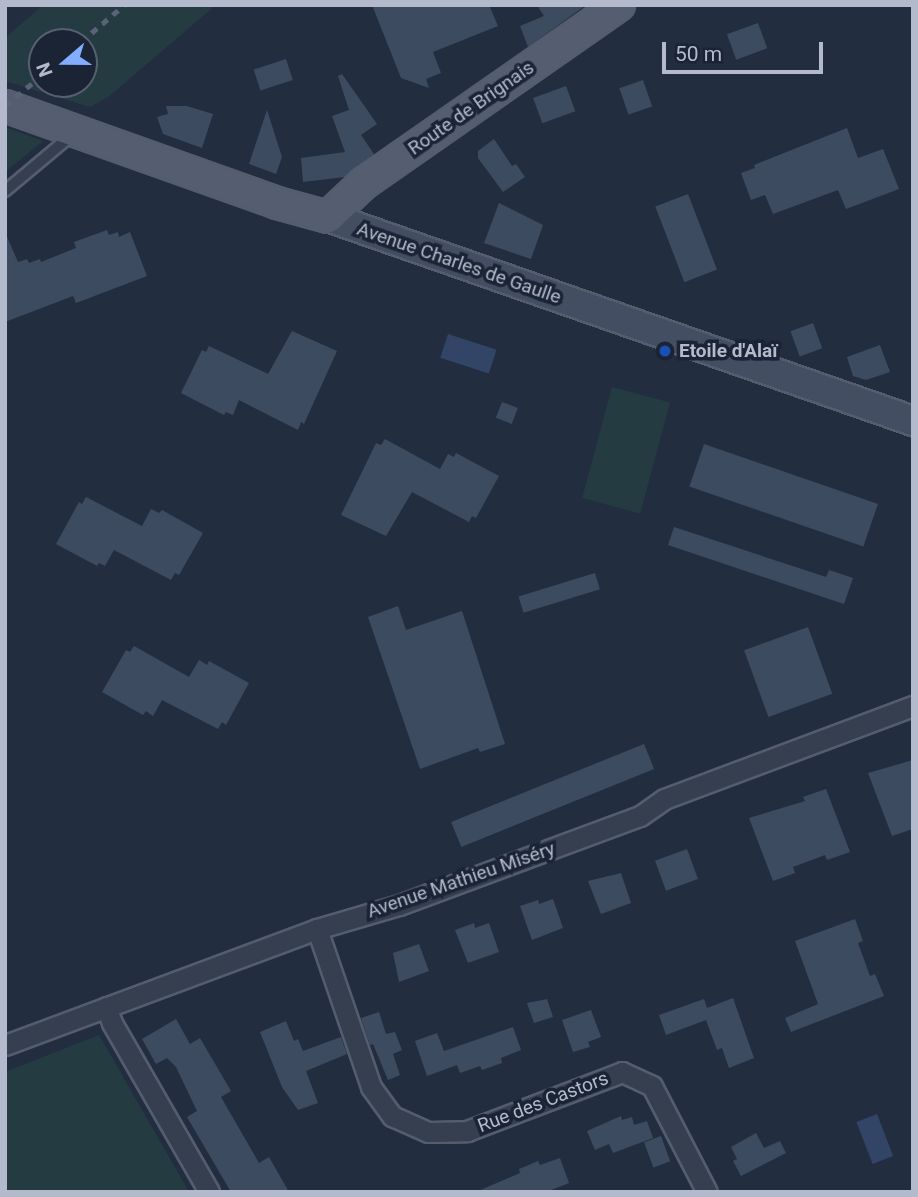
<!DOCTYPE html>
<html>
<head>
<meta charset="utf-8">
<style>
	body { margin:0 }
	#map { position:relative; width:918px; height:1197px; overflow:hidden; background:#222d40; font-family:Roboto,sans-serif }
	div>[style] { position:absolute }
	.green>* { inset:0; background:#243c41; transform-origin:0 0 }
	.water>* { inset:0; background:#324567; transform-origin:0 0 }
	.building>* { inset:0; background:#3d4b60; transform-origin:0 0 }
	.roads { filter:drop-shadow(2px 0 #545d6e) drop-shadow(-2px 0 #545d6e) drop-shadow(0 2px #545d6e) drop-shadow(0 -2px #545d6e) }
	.service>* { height:10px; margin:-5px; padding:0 5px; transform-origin:5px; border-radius:5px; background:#363f50 }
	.minor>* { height:19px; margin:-9.5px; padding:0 9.5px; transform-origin:9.5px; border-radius:9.5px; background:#363f50 }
	.secondary>* { height:28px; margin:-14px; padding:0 14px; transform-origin:14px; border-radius:14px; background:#444e63 }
	.primary>* { height:30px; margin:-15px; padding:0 15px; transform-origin:15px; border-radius:15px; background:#545e70 }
	.rail>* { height:5px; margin-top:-2.5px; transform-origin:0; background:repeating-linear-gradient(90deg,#586377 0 7px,transparent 0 14px) }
	.dots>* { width:19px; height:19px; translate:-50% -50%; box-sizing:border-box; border:4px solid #1b2435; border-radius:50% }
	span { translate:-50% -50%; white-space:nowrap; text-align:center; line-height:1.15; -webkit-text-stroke:7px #1b2435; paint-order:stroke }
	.street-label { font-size:19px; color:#b2bacb }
	.poi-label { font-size:19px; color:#b2bacb; font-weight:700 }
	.left { translate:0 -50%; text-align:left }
	.frame { position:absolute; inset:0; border:7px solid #b2bacb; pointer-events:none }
	.north { position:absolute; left:28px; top:28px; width:70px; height:70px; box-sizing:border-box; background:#1b2435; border:2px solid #576071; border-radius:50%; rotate:250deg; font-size:19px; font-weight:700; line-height:28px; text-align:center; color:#b2bacb }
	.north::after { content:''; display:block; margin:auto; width:24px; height:32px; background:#83adff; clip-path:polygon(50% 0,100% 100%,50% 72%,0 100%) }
	.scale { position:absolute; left:662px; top:42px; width:161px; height:32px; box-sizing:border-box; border:4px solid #b2bacb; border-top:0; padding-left:9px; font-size:21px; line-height:24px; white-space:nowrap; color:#b2bacb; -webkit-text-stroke:5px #1b2435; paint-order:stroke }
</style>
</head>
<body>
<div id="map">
	<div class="green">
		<div style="clip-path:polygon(evenodd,43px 5px,216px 5px,108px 97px,90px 107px,5px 81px,5px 38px,43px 5px,42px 42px,84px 42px,84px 84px,42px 84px,42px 42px)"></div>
		<div style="clip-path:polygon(5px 127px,43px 141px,5px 172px)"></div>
		<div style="left:612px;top:387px;width:60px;height:115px;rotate:15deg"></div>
		<div style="clip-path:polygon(99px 1035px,189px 1192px,5px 1192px,5px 1072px)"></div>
	</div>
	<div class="water">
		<div style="left:448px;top:334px;width:51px;height:25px;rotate:18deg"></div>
		<div style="left:877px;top:1114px;width:45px;height:22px;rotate:69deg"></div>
	</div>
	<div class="building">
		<div style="clip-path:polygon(372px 5px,489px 5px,498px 26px,433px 52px,441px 73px,426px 79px,429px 88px,401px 78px)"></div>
		<div style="clip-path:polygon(537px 5px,586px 5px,528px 47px,520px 26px,544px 16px)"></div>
		<div style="left:758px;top:23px;width:27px;height:33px;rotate:70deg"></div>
		<div style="left:286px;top:59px;width:22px;height:34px;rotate:72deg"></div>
		<div style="clip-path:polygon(342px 74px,377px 124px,361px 135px,374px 154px,345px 177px,303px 182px,301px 158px,345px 152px,332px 116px,349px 110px,338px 76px)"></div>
		<div style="left:643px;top:80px;width:28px;height:25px;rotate:71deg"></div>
		<div style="left:566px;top:86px;width:27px;height:35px;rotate:70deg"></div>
		<div style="clip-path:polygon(166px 106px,187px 106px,213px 114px,202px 148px,163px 134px,157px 117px,168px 114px)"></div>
		<div style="clip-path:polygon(267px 110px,282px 157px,276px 174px,249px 164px)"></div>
		<div style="clip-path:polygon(847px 128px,858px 158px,883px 149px,899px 189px,846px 209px,838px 190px,773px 214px,765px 195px,751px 200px,741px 173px,755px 168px,754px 165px)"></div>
		<div style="clip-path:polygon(494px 139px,512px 166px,516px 164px,525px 177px,503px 192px,478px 158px,478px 151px)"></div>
		<div style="left:688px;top:194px;width:81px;height:35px;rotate:69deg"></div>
		<div style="clip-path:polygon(499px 203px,543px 225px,531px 259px,484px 243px)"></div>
		<div style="clip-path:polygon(107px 230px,109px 235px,118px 232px,119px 237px,130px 232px,147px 276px,76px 303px,73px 296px,5px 322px,5px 232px,18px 262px,27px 259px,29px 263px,40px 259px,41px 262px,76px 248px,74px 242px)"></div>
		<div style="left:813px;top:323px;width:27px;height:24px;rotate:70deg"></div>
		<div style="clip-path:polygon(292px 331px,337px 351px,304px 424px,301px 422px,298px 430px,239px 400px,233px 415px,226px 412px,224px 415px,181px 393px,202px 350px,206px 352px,209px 346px,268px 374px)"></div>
		<div style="clip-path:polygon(880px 345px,890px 372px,866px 380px,853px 376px,847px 357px)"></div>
		<div style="left:502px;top:402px;width:17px;height:17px;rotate:21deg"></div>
		<div style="clip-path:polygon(385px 439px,440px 469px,448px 454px,454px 457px,456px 453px,499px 476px,476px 518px,472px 516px,469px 522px,412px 492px,386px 536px,341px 515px,376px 443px,381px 445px)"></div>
		<div style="left:704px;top:444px;width:184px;height:45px;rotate:19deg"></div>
		<div style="clip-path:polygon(86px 497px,142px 526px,151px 509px,159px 513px,162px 510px,203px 533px,179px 575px,175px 573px,171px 580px,114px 550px,105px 566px,99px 563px,97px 566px,56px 544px,79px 502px,82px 504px)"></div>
		<div style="clip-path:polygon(674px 527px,826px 577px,829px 570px,853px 578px,844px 604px,668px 545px)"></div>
		<div style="left:595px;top:573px;width:17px;height:80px;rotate:73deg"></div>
		<div style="clip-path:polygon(398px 606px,406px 630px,462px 611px,505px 744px,480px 752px,478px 748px,420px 769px,368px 617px)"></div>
		<div style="left:808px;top:627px;width:71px;height:68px;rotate:70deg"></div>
		<div style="clip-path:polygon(134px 646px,189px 677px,199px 660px,207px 665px,209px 661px,249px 683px,226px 725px,222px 722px,218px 729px,162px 700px,153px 716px,146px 711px,143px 715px,102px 692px,126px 650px,130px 652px)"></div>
		<div style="left:644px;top:744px;width:27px;height:208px;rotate:68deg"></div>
		<div style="clip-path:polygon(913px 760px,913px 829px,892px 836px,868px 773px)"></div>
		<div style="clip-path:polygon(826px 789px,850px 852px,827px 860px,825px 855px,793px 867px,795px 873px,773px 881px,749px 818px,805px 801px,803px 797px)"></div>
		<div style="left:687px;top:849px;width:32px;height:34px;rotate:70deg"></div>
		<div style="clip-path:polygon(621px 873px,631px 903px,601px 914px,588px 881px)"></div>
		<div style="clip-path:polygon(553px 899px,563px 928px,532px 940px,520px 906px,538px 900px,539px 904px)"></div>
		<div style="clip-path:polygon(855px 919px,863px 941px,858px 943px,870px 976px,875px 974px,884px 996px,791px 1032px,785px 1018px,818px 1004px,795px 941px)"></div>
		<div style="clip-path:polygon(474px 923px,475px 928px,489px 923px,499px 952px,468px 963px,455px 930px)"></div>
		<div style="clip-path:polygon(419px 944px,429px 971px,399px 982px,393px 953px)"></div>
		<div style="clip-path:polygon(733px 998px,754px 1058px,729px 1068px,722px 1048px,717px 1050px,706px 1020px,666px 1035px,659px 1015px,704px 999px,707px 1008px)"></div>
		<div style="clip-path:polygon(547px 999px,553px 1017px,534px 1023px,527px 1003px)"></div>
		<div style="clip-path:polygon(591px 1010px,601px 1037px,588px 1042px,590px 1047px,573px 1052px,562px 1020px)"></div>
		<div style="clip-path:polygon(379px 1012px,386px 1034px,395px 1032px,402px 1050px,393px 1054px,400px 1075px,388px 1080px,373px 1044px,370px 1045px,361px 1018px)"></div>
		<div style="clip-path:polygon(176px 1019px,190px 1044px,200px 1038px,231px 1091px,221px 1097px,259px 1163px,269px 1157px,289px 1192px,231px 1192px,187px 1117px,197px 1111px,176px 1067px,167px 1058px,156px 1064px,142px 1039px)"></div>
		<div style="clip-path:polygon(286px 1021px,294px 1041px,298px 1039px,303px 1051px,341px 1037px,347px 1054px,306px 1071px,318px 1103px,298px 1110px,282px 1087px,260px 1032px)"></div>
		<div style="clip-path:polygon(513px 1027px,521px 1050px,501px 1058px,502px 1063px,482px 1070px,480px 1066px,460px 1073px,457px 1065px,427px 1076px,415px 1041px,437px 1033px,444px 1051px)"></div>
		<div style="clip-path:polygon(621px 1116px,622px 1120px,632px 1117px,634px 1125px,647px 1121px,653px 1138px,613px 1153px,609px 1144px,595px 1150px,587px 1131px)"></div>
		<div style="clip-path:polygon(756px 1133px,764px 1148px,780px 1141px,786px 1153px,741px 1176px,733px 1161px,737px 1159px,731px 1147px)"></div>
		<div style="left:661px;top:1136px;width:27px;height:18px;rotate:70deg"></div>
		<div style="clip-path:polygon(560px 1158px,569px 1183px,546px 1192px,476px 1192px,520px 1173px,519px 1169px,538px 1161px,540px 1165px)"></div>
	</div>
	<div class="roads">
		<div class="service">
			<div style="left:5px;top:191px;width:87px;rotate:-39.9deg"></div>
		</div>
		<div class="minor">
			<div style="left:317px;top:929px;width:167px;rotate:71.1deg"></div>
			<div style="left:371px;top:1087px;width:36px;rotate:54deg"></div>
			<div style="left:392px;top:1116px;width:39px;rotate:24deg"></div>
			<div style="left:428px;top:1132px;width:39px;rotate:-1deg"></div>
			<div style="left:467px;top:1131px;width:166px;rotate:-20.8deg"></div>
			<div style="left:622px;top:1072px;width:33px;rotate:25deg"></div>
			<div style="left:652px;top:1086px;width:119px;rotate:62.6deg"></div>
			<div style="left:106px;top:1007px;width:17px;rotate:69deg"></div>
			<div style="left:112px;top:1023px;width:195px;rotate:60.1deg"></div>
			<div style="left:5px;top:1045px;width:333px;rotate:-20.4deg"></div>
			<div style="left:317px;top:929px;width:85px;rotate:-16.3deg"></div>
			<div style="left:399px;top:905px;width:257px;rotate:-20.3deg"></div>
			<div style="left:640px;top:816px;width:29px;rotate:-35deg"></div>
			<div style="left:664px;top:799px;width:266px;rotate:-20.5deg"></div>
		</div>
		<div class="secondary">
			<div style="left:328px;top:217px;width:620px;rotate:19.22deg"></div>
		</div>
		<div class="primary">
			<div style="left:5px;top:106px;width:289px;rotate:19.6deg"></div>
			<div style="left:277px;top:203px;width:53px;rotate:15.4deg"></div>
			<div style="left:328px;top:217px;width:50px;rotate:-43.4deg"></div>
			<div style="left:364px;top:183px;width:311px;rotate:-34.9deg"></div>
		</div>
	</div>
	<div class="rail">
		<div style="left:81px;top:42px;width:57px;rotate:-40.7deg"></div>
		<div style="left:5px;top:106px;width:48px;rotate:-40deg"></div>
	</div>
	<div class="dots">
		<div style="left:665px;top:351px;background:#1a4fb4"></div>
	</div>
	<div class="street-label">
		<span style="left:471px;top:108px;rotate:-35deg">Route de Brignais</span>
		<span style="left:459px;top:263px;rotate:19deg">Avenue Charles de Gaulle</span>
		<span style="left:461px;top:880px;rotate:-19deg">Avenue Mathieu Miséry</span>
		<span style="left:543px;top:1102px;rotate:-21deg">Rue des Castors</span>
	</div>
	<div class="poi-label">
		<span class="left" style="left:679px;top:351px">Etoile d'Alaï</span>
	</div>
	<div class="frame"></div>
	<div class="north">N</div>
	<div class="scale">50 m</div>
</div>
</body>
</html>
